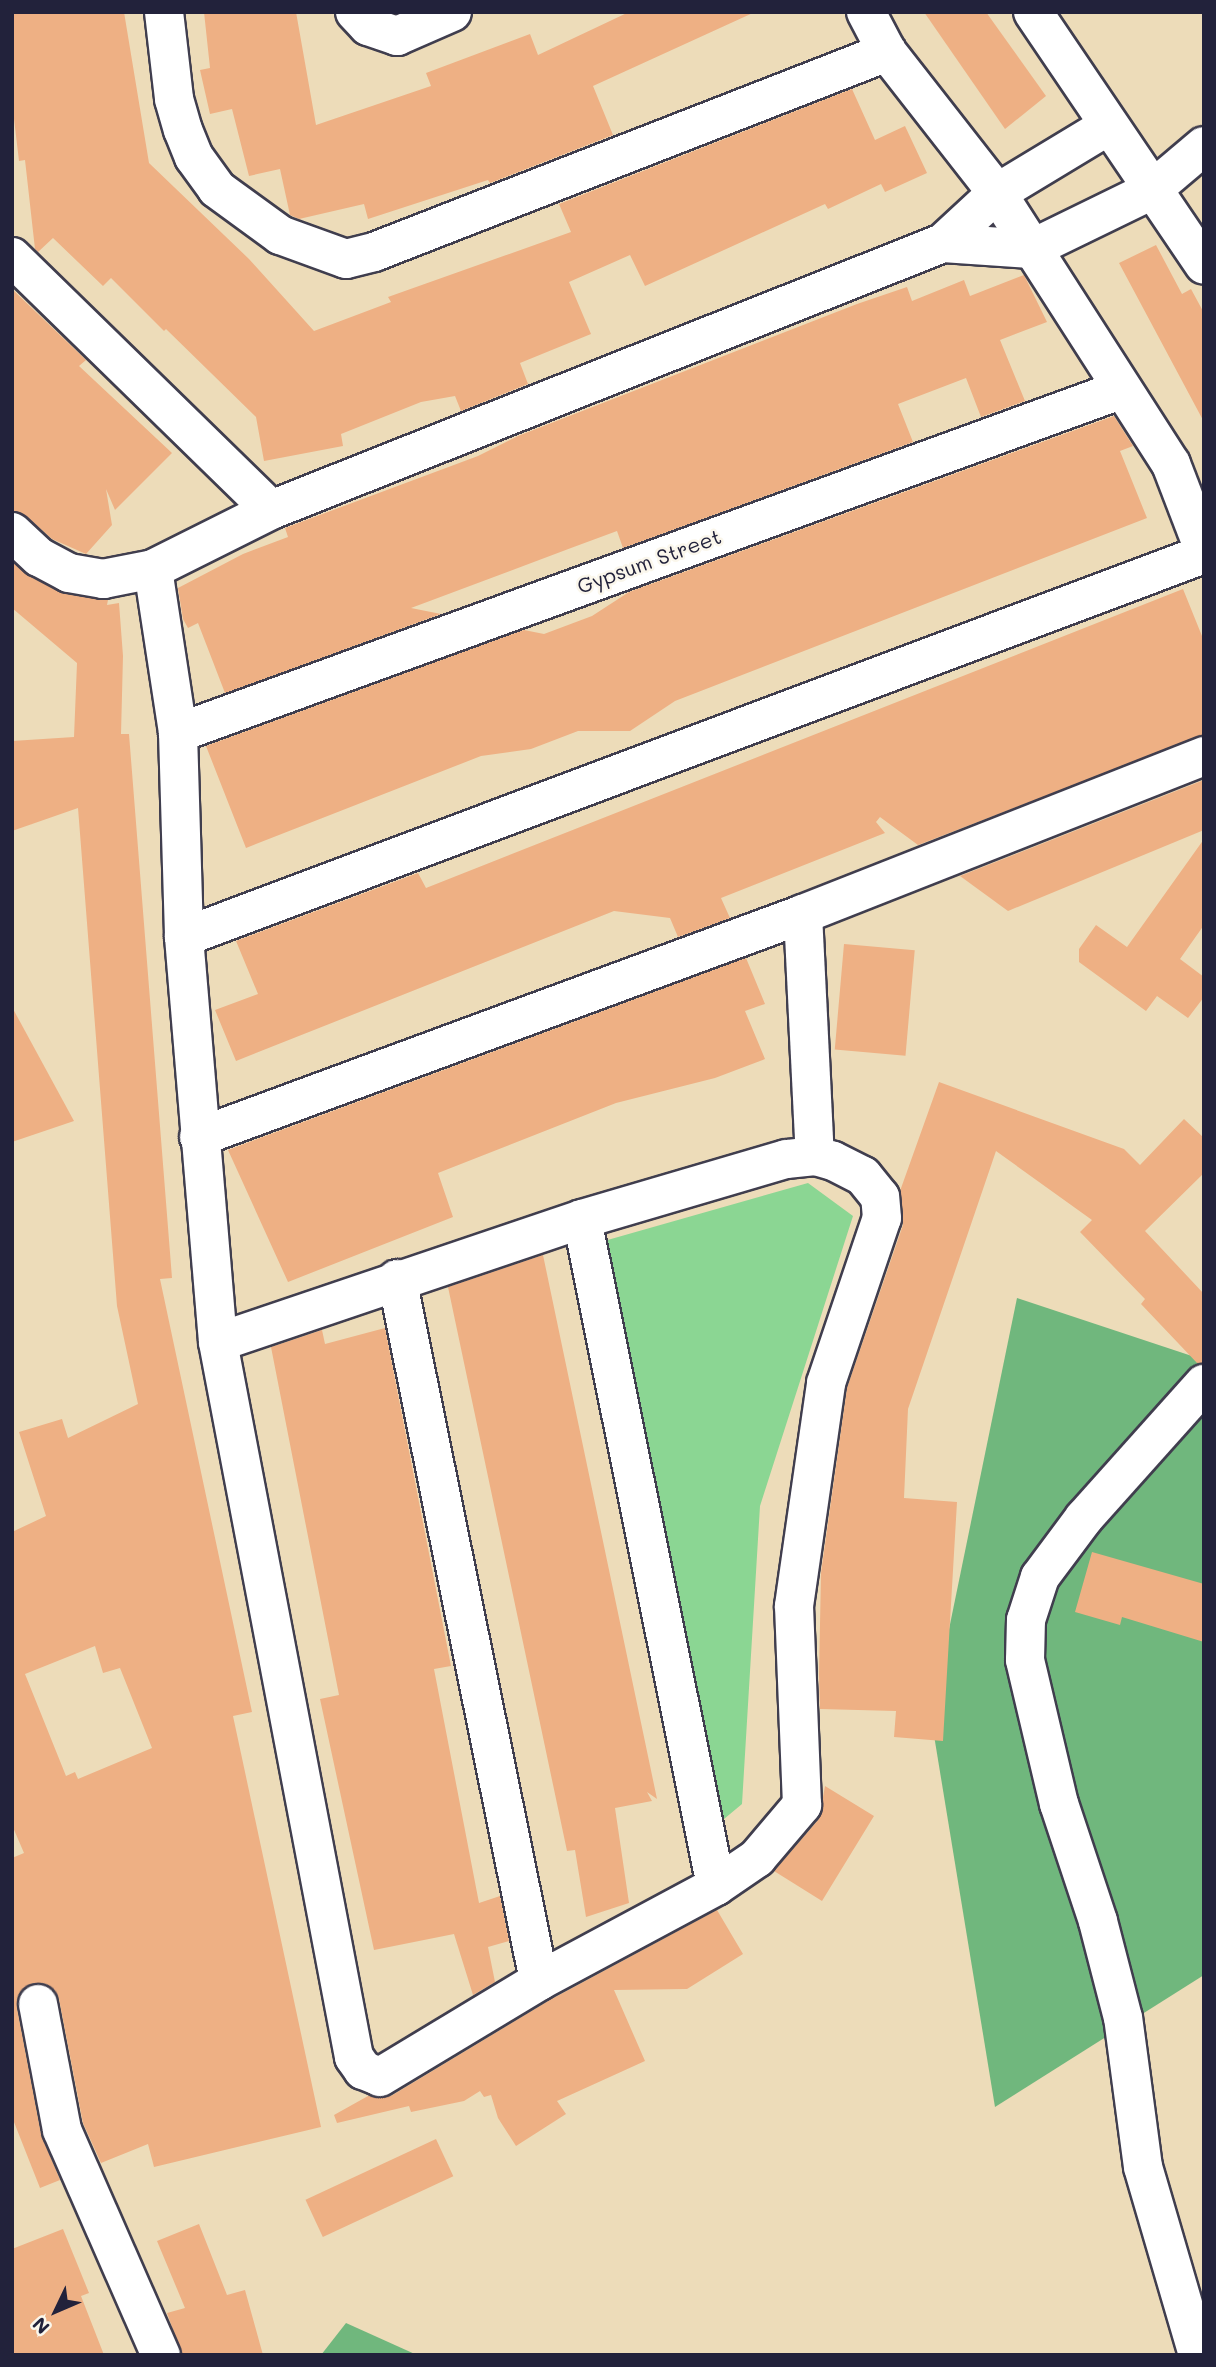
<!DOCTYPE html>
<html>
<head>
<meta charset="utf-8">
<style>
	body { margin:0 }
	#map { position:relative; width:1216px; height:2367px; overflow:hidden; background:#eddcb9; font-family:Mali,sans-serif }
	div>[style] { position:absolute }
	.green>* { inset:0; background:#8bd693 }
	.forest>* { inset:0; background:#70b77d }
	.building>* { inset:0; background:#eeb084; transform-origin:0 0 }
	.roads { filter:drop-shadow(2px 0 #403e4e) drop-shadow(-2px 0 #403e4e) drop-shadow(0 2px #403e4e) drop-shadow(0 -2px #403e4e) }
	.street>* { height:38px; margin:-19px; padding:0 19px; transform-origin:19px; border-radius:19px; background:#fff }
	.secondary>* { height:38px; margin:-19px; padding:0 19px; transform-origin:19px; border-radius:19px; background:#fff }
	span { translate:-50% -50%; white-space:nowrap; text-align:center; line-height:1.15; -webkit-text-stroke:5px #fbf7ec; paint-order:stroke }
	.street-label { font-size:21px; color:#22223b }
	.frame { position:absolute; inset:0; border:14px solid #22223b; pointer-events:none }
	.north { position:absolute; left:21px; top:2276px; width:70px; height:70px; -webkit-text-stroke:5px #fbf7ec; paint-order:stroke; rotate:226deg; font-size:19px; font-weight:700; line-height:28px; text-align:center; color:#22223b }
	.north::after { content:''; display:block; margin:auto; width:24px; height:32px; background:#22223b; clip-path:polygon(50% 0,100% 100%,50% 72%,0 100%) }
</style>
</head>
<body>
<div id="map">
	<div class="green">
		<div style="clip-path:polygon(808px 1183px,853px 1216px,760px 1506px,742px 1804px,718px 1824px,604px 1241px)"></div>
	</div>
	<div class="forest">
		<div style="clip-path:polygon(1017px 1298px,1204px 1360px,1204px 1975px,995px 2107px,931px 1717px)"></div>
		<div style="clip-path:polygon(346px 2323px,417px 2355px,321px 2355px)"></div>
	</div>
	<div class="building">
		<div style="clip-path:polygon(12px 12px,124px 12px,149px 163px,249px 259px,314px 331px,391px 302px,388px 297px,571px 232px,559px 204px,852px 89px,875px 140px,905px 126px,927px 173px,885px 192px,881px 184px,828px 209px,825px 204px,645px 286px,630px 255px,569px 282px,591px 334px,520px 363px,528px 384px,461px 411px,455px 396px,421px 402px,341px 434px,343px 446px,264px 461px,256px 417px,166px 329px,164px 331px,111px 278px,103px 286px,53px 238px,38px 252px,35px 249px,25px 160px,19px 161px,12px 102px)"></div>
		<div style="clip-path:polygon(204px 12px,296px 12px,316px 125px,431px 86px,426px 73px,530px 34px,538px 55px,629px 12px,755px 12px,593px 86px,613px 135px,490px 183px,488px 180px,368px 219px,364px 204px,299px 219px,290px 215px,280px 169px,249px 176px,232px 109px,210px 114px,200px 70px,210px 68px)"></div>
		<div style="clip-path:polygon(924px 12px,986px 12px,1046px 96px,1005px 129px)"></div>
		<div style="clip-path:polygon(1156px 245px,1182px 294px,1191px 289px,1204px 313px,1204px 422px,1119px 263px)"></div>
		<div style="clip-path:polygon(1024px 275px,1047px 322px,1000px 340px,1025px 401px,981px 417px,966px 378px,898px 404px,913px 442px,623px 548px,617px 531px,571px 548px,411px 608px,441px 614px,225px 693px,198px 623px,188px 628px,183px 619px,178px 588px,243px 554px,288px 537px,285px 528px,478px 456px,518px 436px,857px 304px,907px 287px,912px 301px,964px 280px,970px 296px)"></div>
		<div style="clip-path:polygon(12px 289px,86px 360px,79px 366px,172px 453px,115px 510px,106px 489px,112px 525px,86px 554px,52px 539px,26px 516px,12px 511px)"></div>
		<div style="clip-path:polygon(1114px 416px,1133px 446px,1120px 451px,1147px 518px,675px 701px,630px 731px,578px 731px,531px 749px,481px 756px,246px 848px,206px 746px,524px 630px,544px 634px,592px 616px,629px 592px)"></div>
		<div style="clip-path:polygon(evenodd,12px 562px,59px 592px,108px 600px,107px 605px,119px 603px,123px 656px,121px 734px,129px 734px,172px 1278px,160px 1279px,252px 1712px,233px 1716px,321px 2127px,154px 2167px,148px 2144px,101px 2163px,83px 2123px,59px 1999px,46px 1984px,33px 1983px,18px 1996px,17px 2008px,41px 2134px,60px 2180px,40px 2188px,12px 2117px,12px 1858px,24px 1853px,12px 1825px,12px 1532px,46px 1516px,19px 1432px,62px 1419px,68px 1438px,138px 1404px,117px 1306px,78px 808px,12px 831px,12px 741px,74px 737px,77px 663px,12px 608px,12px 562px,95px 1646px,103px 1673px,120px 1668px,152px 1748px,78px 1779px,75px 1772px,66px 1776px,25px 1674px,95px 1646px)"></div>
		<div style="clip-path:polygon(1183px 589px,1204px 641px,1204px 735px,918px 845px,880px 817px,876px 822px,885px 833px,721px 898px,730px 918px,678px 937px,670px 918px,614px 911px,236px 1061px,215px 1010px,258px 994px,236px 941px,418px 873px,426px 888px)"></div>
		<div style="clip-path:polygon(1204px 780px,1204px 830px,1008px 911px,960px 876px)"></div>
		<div style="clip-path:polygon(1204px 839px,1204px 925px,1180px 959px,1204px 977px,1204px 997px,1188px 1018px,1157px 996px,1146px 1011px,1079px 962px,1079px 949px,1096px 925px,1127px 947px)"></div>
		<div style="left:844px;top:944px;width:71px;height:106px;rotate:5deg"></div>
		<div style="clip-path:polygon(746px 958px,765px 1004px,745px 1011px,765px 1059px,715px 1078px,616px 1103px,438px 1173px,453px 1217px,288px 1282px,228px 1150px)"></div>
		<div style="clip-path:polygon(12px 1007px,74px 1121px,12px 1142px)"></div>
		<div style="clip-path:polygon(939px 1082px,1124px 1149px,1140px 1165px,1184px 1119px,1204px 1138px,1204px 1173px,1145px 1231px,1204px 1294px,1204px 1363px,1197px 1363px,1141px 1304px,1145px 1299px,1080px 1232px,1092px 1220px,996px 1151px,908px 1409px,904px 1498px,957px 1502px,943px 1741px,894px 1737px,896px 1711px,820px 1709px,819px 1675px,821px 1573px,847px 1388px,903px 1225px,900px 1191px)"></div>
		<div style="clip-path:polygon(543px 1255px,657px 1799px,647px 1792px,652px 1801px,615px 1808px,629px 1903px,586px 1917px,575px 1850px,567px 1851px,448px 1287px)"></div>
		<div style="clip-path:polygon(385px 1328px,451px 1666px,434px 1669px,479px 1903px,500px 1896px,509px 1941px,488px 1947px,495px 1982px,473px 1995px,454px 1934px,374px 1950px,320px 1699px,339px 1695px,271px 1347px,322px 1330px,325px 1344px)"></div>
		<div style="clip-path:polygon(1092px 1552px,1204px 1584px,1204px 1642px,1122px 1617px,1120px 1625px,1075px 1612px)"></div>
		<div style="clip-path:polygon(825px 1786px,874px 1816px,822px 1901px,774px 1871px,819px 1819px)"></div>
		<div style="clip-path:polygon(717px 1910px,743px 1954px,687px 1989px,614px 1990px,645px 2061px,557px 2101px,566px 2114px,516px 2146px,498px 2118px,491px 2095px,484px 2097px,480px 2091px,464px 2101px,411px 2112px,409px 2106px,337px 2123px,334px 2115px,368px 2096px,391px 2096px,550px 2000px)"></div>
		<div style="left:436px;top:2139px;width:41px;height:144px;rotate:65deg"></div>
		<div style="clip-path:polygon(199px 2224px,227px 2295px,245px 2290px,263px 2355px,182px 2355px,167px 2313px,185px 2308px,157px 2241px)"></div>
		<div style="clip-path:polygon(63px 2229px,89px 2293px,81px 2296px,104px 2355px,12px 2355px,12px 2249px)"></div>
	</div>
	<div class="roads">
		<div class="street">
			<div style="left:164px;top:12px;width:88px;rotate:83.4deg"></div>
			<div style="left:174px;top:99px;width:32px;rotate:74deg"></div>
			<div style="left:183px;top:130px;width:29px;rotate:68deg"></div>
			<div style="left:194px;top:157px;width:39px;rotate:54deg"></div>
			<div style="left:217px;top:189px;width:78px;rotate:36.1deg"></div>
			<div style="left:280px;top:235px;width:70px;rotate:20deg"></div>
			<div style="left:346px;top:259px;width:29px;rotate:-14deg"></div>
			<div style="left:374px;top:252px;width:551px;rotate:-21.3deg"></div>
			<div style="left:355px;top:12px;width:19px;rotate:47deg"></div>
			<div style="left:368px;top:26px;width:31px;rotate:19deg"></div>
			<div style="left:397px;top:36px;width:60px;rotate:-23.6deg"></div>
			<div style="left:866px;top:12px;width:45px;rotate:62.3deg"></div>
			<div style="left:887px;top:52px;width:179px;rotate:52deg"></div>
			<div style="left:997px;top:193px;width:322px;rotate:57.3deg"></div>
			<div style="left:1171px;top:464px;width:92px;rotate:69deg"></div>
			<div style="left:943px;top:243px;width:88px;rotate:3.9deg"></div>
			<div style="left:1031px;top:249px;width:135px;rotate:-26deg"></div>
			<div style="left:1152px;top:190px;width:68px;rotate:-40.2deg"></div>
			<div style="left:12px;top:257px;width:362px;rotate:44.3deg"></div>
			<div style="left:12px;top:532px;width:37px;rotate:43deg"></div>
			<div style="left:39px;top:557px;width:34px;rotate:28deg"></div>
			<div style="left:69px;top:573px;width:35px;rotate:10deg"></div>
			<div style="left:103px;top:579px;width:51px;rotate:-11.3deg"></div>
			<div style="left:153px;top:569px;width:132px;rotate:-26.6deg"></div>
			<div style="left:271px;top:510px;width:723px;rotate:-21.67deg"></div>
			<div style="left:943px;top:243px;width:74px;rotate:-42.8deg"></div>
			<div style="left:997px;top:193px;width:130px;rotate:-31.1deg"></div>
			<div style="left:153px;top:569px;width:166px;rotate:81.3deg"></div>
			<div style="left:178px;top:733px;width:204px;rotate:88.3deg"></div>
			<div style="left:184px;top:937px;width:406px;rotate:85.2deg"></div>
			<div style="left:218px;top:1342px;width:728px;rotate:79.23deg"></div>
			<div style="left:354px;top:2057px;width:16px;rotate:55deg"></div>
			<div style="left:363px;top:2070px;width:18px;rotate:22deg"></div>
			<div style="left:380px;top:2077px;width:186px;rotate:-31.1deg"></div>
			<div style="left:539px;top:1981px;width:201px;rotate:-28.2deg"></div>
			<div style="left:716px;top:1886px;width:50px;rotate:-34.3deg"></div>
			<div style="left:757px;top:1858px;width:70px;rotate:-49.7deg"></div>
			<div style="left:802px;top:1805px;width:199px;rotate:-92.3deg"></div>
			<div style="left:794px;top:1606px;width:225px;rotate:-81.8deg"></div>
			<div style="left:826px;top:1383px;width:174px;rotate:-71.3deg"></div>
			<div style="left:882px;top:1218px;width:21px;rotate:-95deg"></div>
			<div style="left:880px;top:1197px;width:27px;rotate:-129deg"></div>
			<div style="left:863px;top:1176px;width:34px;rotate:-153deg"></div>
			<div style="left:833px;top:1161px;width:19px;rotate:-164deg"></div>
			<div style="left:815px;top:1156px;width:29px;rotate:174deg"></div>
			<div style="left:786px;top:1159px;width:213px;rotate:163.6deg"></div>
			<div style="left:582px;top:1219px;width:384px;rotate:161.3deg"></div>
			<div style="left:178px;top:733px;width:1003px;rotate:-20.01deg"></div>
			<div style="left:803px;top:914px;width:242px;rotate:87.2deg"></div>
			<div style="left:184px;top:937px;width:1090px;rotate:-20.58deg"></div>
			<div style="left:199px;top:1137px;width:644px;rotate:-20.26deg"></div>
			<div style="left:803px;top:914px;width:431px;rotate:-21.5deg"></div>
			<div style="left:582px;top:1219px;width:680px;rotate:78.64deg"></div>
			<div style="left:397px;top:1279px;width:716px;rotate:78.56deg"></div>
			<div style="left:38px;top:2004px;width:128px;rotate:79.2deg"></div>
			<div style="left:62px;top:2130px;width:246px;rotate:66.3deg"></div>
			<div style="left:1198px;top:2355px;width:196px;rotate:-106.3deg"></div>
			<div style="left:1143px;top:2167px;width:150px;rotate:-97.6deg"></div>
			<div style="left:1123px;top:2018px;width:100px;rotate:-104.5deg"></div>
			<div style="left:1098px;top:1921px;width:123px;rotate:-108.4deg"></div>
			<div style="left:1059px;top:1804px;width:148px;rotate:-103.3deg"></div>
			<div style="left:1025px;top:1660px;width:40px;rotate:-88.6deg"></div>
			<div style="left:1026px;top:1620px;width:45px;rotate:-72deg"></div>
			<div style="left:1040px;top:1577px;width:74px;rotate:-53.3deg"></div>
			<div style="left:1084px;top:1518px;width:180px;rotate:-48.2deg"></div>
		</div>
		<div class="secondary">
			<div style="left:1033px;top:12px;width:305px;rotate:55.9deg"></div>
		</div>
	</div>
	<div class="street-label">
		<span style="left:649px;top:561px;rotate:-20deg">Gypsum Street</span>
	</div>
	<div class="frame"></div>
	<div class="north">N</div>
</div>
</body>
</html>
